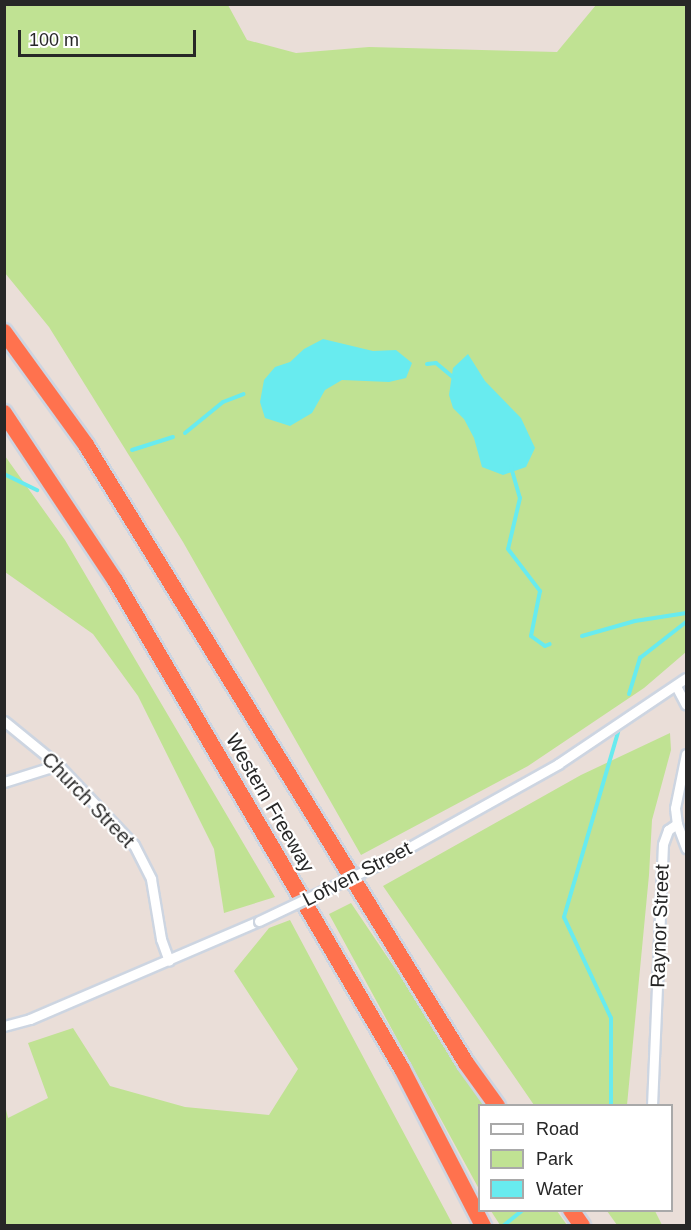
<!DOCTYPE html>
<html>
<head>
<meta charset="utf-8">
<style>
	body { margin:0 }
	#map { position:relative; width:691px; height:1230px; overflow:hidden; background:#eaded8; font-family:Arial,sans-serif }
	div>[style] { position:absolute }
	.green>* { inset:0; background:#c0e293 }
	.water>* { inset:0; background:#68ebef }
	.stream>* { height:4px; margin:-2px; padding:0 2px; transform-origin:2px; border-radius:2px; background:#68ebef }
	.roads { filter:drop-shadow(2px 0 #cdd5e1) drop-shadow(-2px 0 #cdd5e1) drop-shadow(0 2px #cdd5e1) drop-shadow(0 -2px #cdd5e1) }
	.minor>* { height:9px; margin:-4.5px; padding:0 4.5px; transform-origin:4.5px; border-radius:4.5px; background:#fff }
	.motorway>* { height:16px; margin:-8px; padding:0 8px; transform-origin:8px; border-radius:8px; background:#ff724e }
	.bridges { filter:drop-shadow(2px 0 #cdd5e1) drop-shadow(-2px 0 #cdd5e1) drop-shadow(0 2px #cdd5e1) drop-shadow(0 -2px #cdd5e1) }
	.minor-bridge>* { height:9px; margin:-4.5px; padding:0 4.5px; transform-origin:4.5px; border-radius:4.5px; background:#fff }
	span { translate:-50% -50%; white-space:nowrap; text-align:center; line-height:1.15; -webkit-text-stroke:4.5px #fff; paint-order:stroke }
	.street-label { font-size:20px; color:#272727 }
	.frame { position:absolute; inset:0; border:6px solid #272727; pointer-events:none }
	.legend { position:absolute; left:478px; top:1104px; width:195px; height:108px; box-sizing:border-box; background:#fff; border:2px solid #a9a9a9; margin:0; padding:8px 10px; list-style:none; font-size:18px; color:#272727 }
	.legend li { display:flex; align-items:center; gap:12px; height:30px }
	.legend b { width:30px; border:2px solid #a9a9a9 }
	.scale { position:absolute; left:18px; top:30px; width:178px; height:27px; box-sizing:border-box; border:3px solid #272727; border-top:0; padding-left:8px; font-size:18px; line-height:21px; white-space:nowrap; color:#272727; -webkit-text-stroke:4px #fff; paint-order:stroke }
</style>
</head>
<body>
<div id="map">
	<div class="green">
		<div style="clip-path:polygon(4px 5px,228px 5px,247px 40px,296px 53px,369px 47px,557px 52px,596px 5px,686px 5px,686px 652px,644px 688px,528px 766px,361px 855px,183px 542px,49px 327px,5px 273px)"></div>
		<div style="clip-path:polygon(5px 456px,65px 540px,275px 897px,224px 913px,214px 849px,138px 696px,93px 634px,5px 572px)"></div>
		<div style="clip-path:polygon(670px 733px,671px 750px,652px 820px,649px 875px,627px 1105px,534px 1105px,383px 886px,581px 775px)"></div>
		<div style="clip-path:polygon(351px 903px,487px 1105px,480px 1106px,479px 1189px,329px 914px)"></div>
		<div style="clip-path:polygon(290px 920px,453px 1225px,5px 1225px,5px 1105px,8px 1118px,48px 1098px,28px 1043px,73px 1028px,110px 1086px,185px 1107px,269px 1115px,298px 1069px,234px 971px,269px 928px)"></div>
		<div style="clip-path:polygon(491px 1211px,557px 1211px,567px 1225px,500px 1225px)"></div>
		<div style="clip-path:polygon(607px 1211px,655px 1211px,662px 1225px,617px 1225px)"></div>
	</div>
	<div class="water">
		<div style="clip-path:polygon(323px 339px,373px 351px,396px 350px,412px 363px,406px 378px,389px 382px,342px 380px,325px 390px,312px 413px,290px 426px,265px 418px,260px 402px,264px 380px,275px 367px,290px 362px,304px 349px)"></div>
		<div style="clip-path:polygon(468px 354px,485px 381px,521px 418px,535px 448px,526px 467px,503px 475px,482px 467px,474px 438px,464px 419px,453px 408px,449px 395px,453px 368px)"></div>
	</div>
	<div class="stream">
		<div style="left:427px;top:364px;width:9px;rotate:-6deg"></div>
		<div style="left:436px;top:363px;width:23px;rotate:40deg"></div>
		<div style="left:185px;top:433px;width:49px;rotate:-39.2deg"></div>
		<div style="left:223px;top:402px;width:22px;rotate:-21deg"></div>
		<div style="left:132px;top:450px;width:43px;rotate:-17.6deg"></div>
		<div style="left:511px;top:467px;width:32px;rotate:74deg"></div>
		<div style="left:520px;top:498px;width:52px;rotate:103.2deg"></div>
		<div style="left:508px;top:549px;width:53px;rotate:52.7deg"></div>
		<div style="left:540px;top:591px;width:46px;rotate:101.3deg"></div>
		<div style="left:531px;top:636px;width:17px;rotate:36deg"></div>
		<div style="left:545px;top:646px;width:5px;rotate:-22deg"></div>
		<div style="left:4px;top:474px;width:37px;rotate:26deg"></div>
		<div style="left:582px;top:636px;width:55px;rotate:-15.8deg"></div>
		<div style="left:635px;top:621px;width:52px;rotate:-8.9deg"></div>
		<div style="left:629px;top:694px;width:38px;rotate:-73deg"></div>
		<div style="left:640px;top:658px;width:58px;rotate:-38deg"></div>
		<div style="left:611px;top:1106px;width:88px;rotate:-90deg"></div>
		<div style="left:611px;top:1018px;width:111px;rotate:-115deg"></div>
		<div style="left:564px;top:917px;width:193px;rotate:-73.7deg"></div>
		<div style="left:503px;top:1226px;width:26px;rotate:-39deg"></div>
	</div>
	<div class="roads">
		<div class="minor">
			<div style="left:676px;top:686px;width:21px;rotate:62deg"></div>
			<div style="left:4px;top:721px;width:70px;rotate:39.2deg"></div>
			<div style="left:58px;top:765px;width:110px;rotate:46.5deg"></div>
			<div style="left:134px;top:845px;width:38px;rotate:63deg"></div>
			<div style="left:151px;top:879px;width:61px;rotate:80.5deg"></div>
			<div style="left:161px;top:939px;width:23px;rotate:70deg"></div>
			<div style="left:686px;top:754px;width:55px;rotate:101.5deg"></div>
			<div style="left:675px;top:808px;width:16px;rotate:83deg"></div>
			<div style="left:677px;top:824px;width:26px;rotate:69deg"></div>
			<div style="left:4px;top:782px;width:57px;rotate:-17.5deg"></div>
			<div style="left:383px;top:862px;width:201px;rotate:-29.2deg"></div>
			<div style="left:558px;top:764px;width:154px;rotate:-33.9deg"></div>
			<div style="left:4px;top:1026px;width:27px;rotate:-15deg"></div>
			<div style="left:30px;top:1019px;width:249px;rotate:-23.2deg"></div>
			<div style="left:652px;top:1106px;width:262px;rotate:-87.6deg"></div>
			<div style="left:663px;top:844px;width:15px;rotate:-70deg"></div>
			<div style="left:668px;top:830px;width:11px;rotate:-34deg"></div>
		</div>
		<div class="motorway">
			<div style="left:4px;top:332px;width:140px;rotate:54deg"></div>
			<div style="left:86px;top:445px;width:725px;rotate:58.41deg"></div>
			<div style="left:466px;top:1063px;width:53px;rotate:54.2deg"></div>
			<div style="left:4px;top:413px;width:201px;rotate:56.4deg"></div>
			<div style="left:115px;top:580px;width:567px;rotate:59.59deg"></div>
			<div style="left:402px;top:1069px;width:177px;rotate:62.7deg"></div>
			<div style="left:571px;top:1210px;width:19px;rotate:55deg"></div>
		</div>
	</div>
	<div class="bridges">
		<div class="minor-bridge">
			<div style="left:259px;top:921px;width:137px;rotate:-25.4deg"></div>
		</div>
	</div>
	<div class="street-label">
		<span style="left:88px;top:800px;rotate:46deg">Church Street</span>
		<span style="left:270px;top:803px;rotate:60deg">Western Freeway</span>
		<span style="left:357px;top:874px;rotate:-27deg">Lofven Street</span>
		<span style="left:660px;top:926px;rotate:-88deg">Raynor Street</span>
	</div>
	<div class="frame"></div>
	<ul class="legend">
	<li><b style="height:8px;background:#fff"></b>Road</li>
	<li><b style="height:16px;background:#c0e293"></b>Park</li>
	<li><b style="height:16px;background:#68ebef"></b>Water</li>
	</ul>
	<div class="scale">100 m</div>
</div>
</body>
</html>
